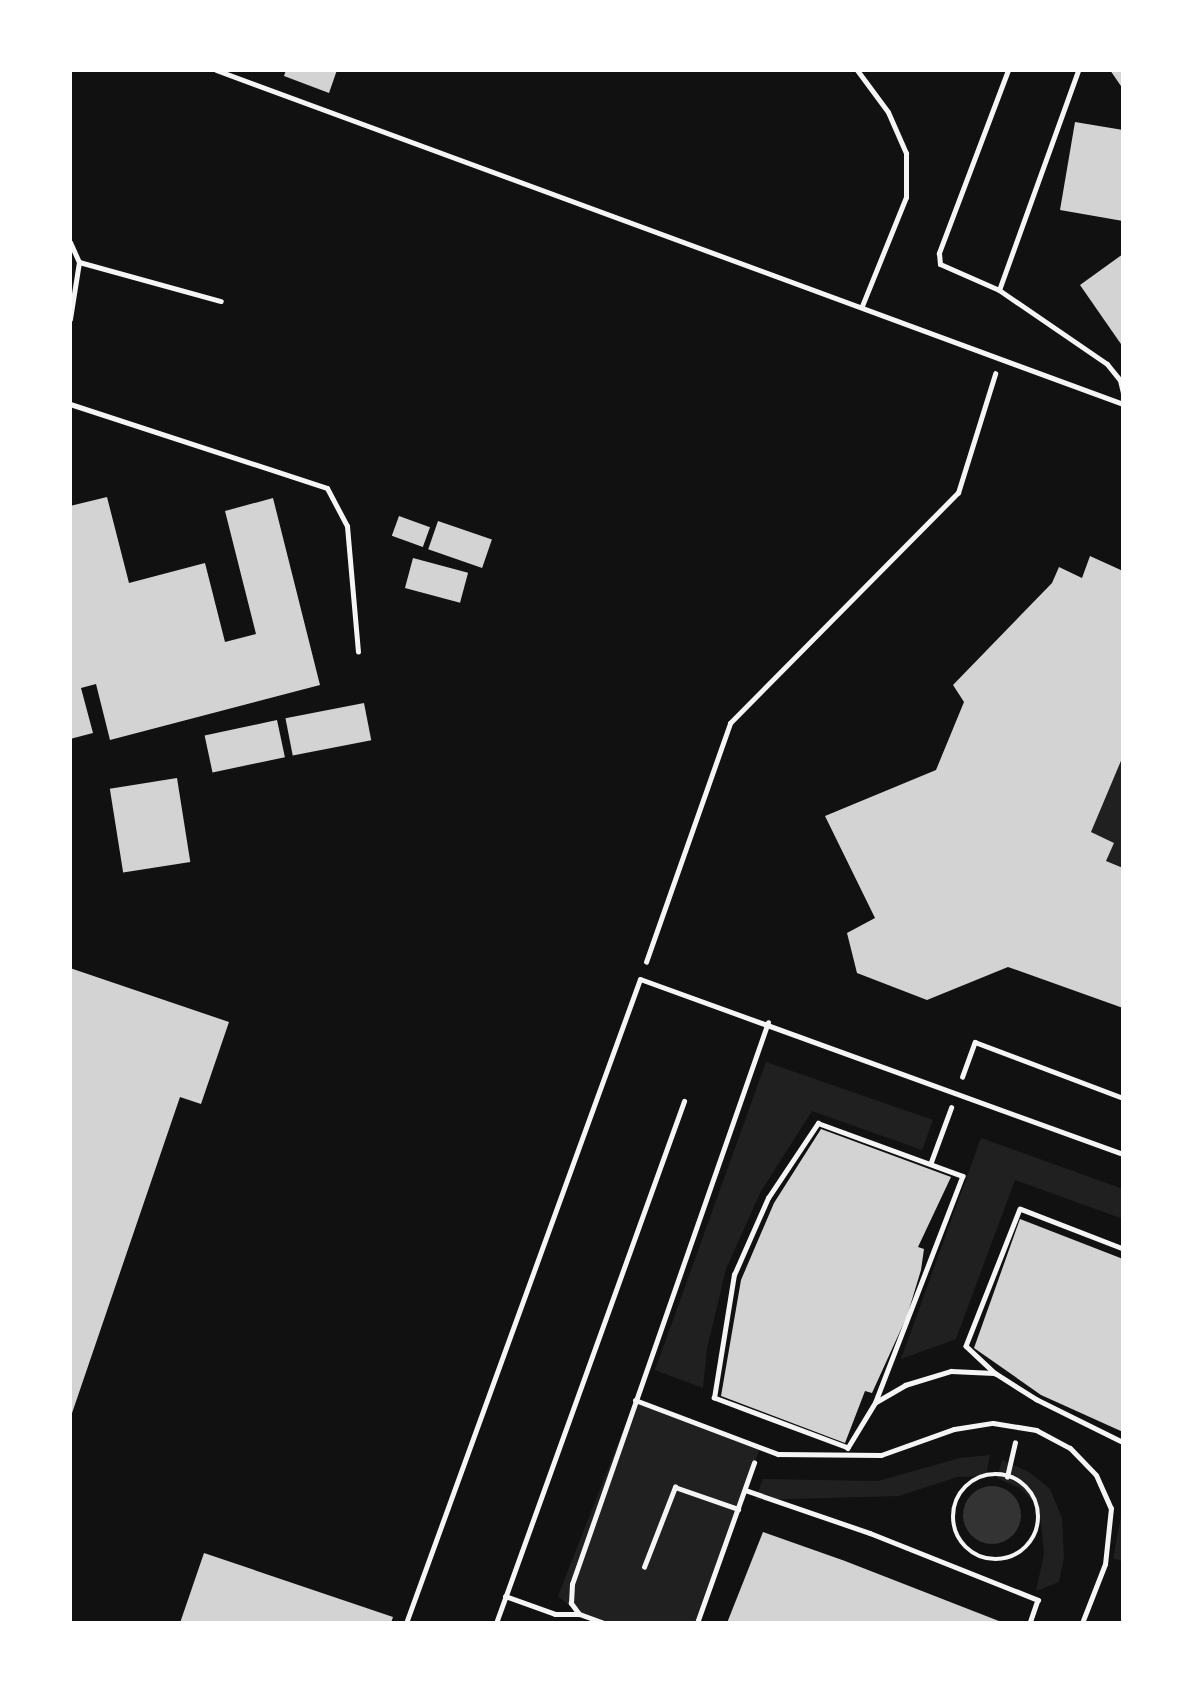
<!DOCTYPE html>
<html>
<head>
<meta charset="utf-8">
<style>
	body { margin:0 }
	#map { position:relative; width:1193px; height:1693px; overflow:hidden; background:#111; font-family:Karla,sans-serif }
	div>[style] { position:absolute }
	.green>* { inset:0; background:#202020 }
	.water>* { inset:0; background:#333 }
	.round { border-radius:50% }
	.building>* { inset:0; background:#d3d3d3; transform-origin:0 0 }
	.path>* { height:4.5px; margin:-2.25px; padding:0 2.25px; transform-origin:2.25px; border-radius:2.25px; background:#f5f5f5 }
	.path>.ring { margin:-2.25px; padding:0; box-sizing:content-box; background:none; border:4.5px solid #f5f5f5; border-radius:50% }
	.service>* { height:5px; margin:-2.5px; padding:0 2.5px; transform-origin:2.5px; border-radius:2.5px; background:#f5f5f5 }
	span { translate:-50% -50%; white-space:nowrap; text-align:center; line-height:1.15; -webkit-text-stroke:5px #fff; paint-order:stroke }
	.frame { position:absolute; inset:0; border:72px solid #fff; pointer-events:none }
</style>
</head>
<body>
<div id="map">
	<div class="green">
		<div style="clip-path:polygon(1123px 756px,1123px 868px,1106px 861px,1113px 843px,1091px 832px)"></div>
		<div style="clip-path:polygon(766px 1062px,933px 1120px,922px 1150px,812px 1111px,760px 1193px,726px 1269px,707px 1349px,703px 1388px,655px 1370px)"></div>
		<div style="clip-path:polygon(981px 1138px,1123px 1189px,1123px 1219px,1015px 1180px,956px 1339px,901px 1359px)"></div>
		<div style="clip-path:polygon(635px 1400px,760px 1448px,696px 1623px,604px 1623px,579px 1614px,558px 1596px)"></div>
		<div style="clip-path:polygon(990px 1455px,986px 1476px,957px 1477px,899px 1496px,755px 1500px,763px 1479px,878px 1481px,960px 1458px)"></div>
		<div style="clip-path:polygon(1002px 1460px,1029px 1472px,1050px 1489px,1062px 1518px,1064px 1557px,1059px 1582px,1036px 1591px,1044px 1554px,1041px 1522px,1036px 1504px,1020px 1488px,997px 1478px)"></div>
		<div style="clip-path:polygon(1123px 1506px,1123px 1562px,1113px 1558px)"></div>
	</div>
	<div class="water">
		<div class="round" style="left:963px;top:1486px;width:58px;height:58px"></div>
	</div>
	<div class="building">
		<div style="clip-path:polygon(286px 70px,337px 70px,329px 93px,284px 76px)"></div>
		<div style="clip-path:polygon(1110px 70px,1123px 70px,1123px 89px)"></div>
		<div style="clip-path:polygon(1075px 122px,1123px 130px,1123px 221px,1060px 210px)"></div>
		<div style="clip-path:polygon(1123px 254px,1123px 347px,1080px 285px)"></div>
		<div style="clip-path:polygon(107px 497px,129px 583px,205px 563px,225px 642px,256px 634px,225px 511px,273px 498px,320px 685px,110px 740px,96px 684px,81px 688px,93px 733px,70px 739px,70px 506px)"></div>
		<div style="left:399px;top:516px;width:33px;height:21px;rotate:20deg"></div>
		<div style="left:438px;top:521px;width:57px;height:30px;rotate:19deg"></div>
		<div style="clip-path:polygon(1090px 556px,1123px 571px,1123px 756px,1091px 832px,1114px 843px,1106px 861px,1123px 868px,1123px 1008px,1008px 967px,927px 1000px,857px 973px,847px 933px,875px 918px,825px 816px,936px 770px,964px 702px,953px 685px,1052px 583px,1059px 567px,1082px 578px)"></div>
		<div style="left:413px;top:558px;width:57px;height:31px;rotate:15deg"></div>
		<div style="left:364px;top:703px;width:38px;height:80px;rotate:79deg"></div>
		<div style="left:277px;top:720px;width:38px;height:74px;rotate:78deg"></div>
		<div style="left:177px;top:778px;width:85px;height:68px;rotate:81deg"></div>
		<div style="clip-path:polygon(70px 968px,229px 1022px,201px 1104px,180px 1097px,70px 1419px)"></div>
		<div style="clip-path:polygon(821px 1129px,951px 1177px,918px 1247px,924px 1249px,921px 1270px,907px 1316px,872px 1393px,865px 1391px,845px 1443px,721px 1396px,741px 1280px,774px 1203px)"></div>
		<div style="clip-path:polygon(1020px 1219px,1123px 1259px,1123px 1432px,1041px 1395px,974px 1348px)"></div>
		<div style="clip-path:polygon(763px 1532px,845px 1561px,1004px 1623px,727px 1623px)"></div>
		<div style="clip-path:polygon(204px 1553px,393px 1617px,391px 1623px,180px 1623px)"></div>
	</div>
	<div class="path">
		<div style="left:646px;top:962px;width:253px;rotate:-70.6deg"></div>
		<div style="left:730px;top:723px;width:324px;rotate:-45.3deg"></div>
		<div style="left:958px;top:493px;width:125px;rotate:-72.7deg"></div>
		<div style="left:962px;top:1077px;width:37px;rotate:-70deg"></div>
		<div style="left:975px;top:1042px;width:158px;rotate:20.7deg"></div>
		<div style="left:818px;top:1123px;width:154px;rotate:20.1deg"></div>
		<div style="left:963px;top:1176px;width:242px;rotate:111.1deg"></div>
		<div style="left:876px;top:1402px;width:54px;rotate:121.3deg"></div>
		<div style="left:848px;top:1448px;width:143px;rotate:-159.5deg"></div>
		<div style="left:714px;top:1398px;width:125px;rotate:-80.8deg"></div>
		<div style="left:734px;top:1275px;width:84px;rotate:-66.2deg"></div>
		<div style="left:768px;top:1198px;width:90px;rotate:-56.3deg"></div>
		<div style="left:931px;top:1162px;width:58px;rotate:-69.7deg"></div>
		<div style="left:1123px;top:1249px;width:110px;rotate:-158.8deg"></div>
		<div style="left:1020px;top:1209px;width:147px;rotate:111.5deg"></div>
		<div style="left:966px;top:1346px;width:40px;rotate:43deg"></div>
		<div style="left:995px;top:1373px;width:49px;rotate:32.4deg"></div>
		<div style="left:1036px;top:1399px;width:97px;rotate:26.3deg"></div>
		<div style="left:876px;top:1402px;width:34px;rotate:-30deg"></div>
		<div style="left:905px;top:1385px;width:48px;rotate:-16.9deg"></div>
		<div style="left:951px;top:1371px;width:43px;rotate:2.7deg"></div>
		<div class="ring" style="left:953px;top:1474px;width:81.5px;height:81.5px"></div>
		<div style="left:1007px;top:1477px;width:35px;rotate:-77deg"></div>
		<div style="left:745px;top:1490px;width:132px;rotate:19deg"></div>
		<div style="left:870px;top:1533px;width:181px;rotate:21.7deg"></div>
		<div style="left:1038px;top:1600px;width:24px;rotate:109deg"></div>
		<div style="left:644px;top:1567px;width:86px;rotate:-68.8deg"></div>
		<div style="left:675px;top:1487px;width:67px;rotate:19.2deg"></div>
		<div style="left:697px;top:1623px;width:170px;rotate:-70.4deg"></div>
	</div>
	<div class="service">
		<div style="left:216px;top:70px;width:967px;rotate:20.22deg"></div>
		<div style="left:857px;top:70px;width:52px;rotate:53.6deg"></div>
		<div style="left:888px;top:112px;width:45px;rotate:66.3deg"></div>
		<div style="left:906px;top:153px;width:44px;rotate:90deg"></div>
		<div style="left:906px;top:197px;width:118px;rotate:112deg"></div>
		<div style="left:1008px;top:70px;width:196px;rotate:110.7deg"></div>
		<div style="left:939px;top:253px;width:11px;rotate:85deg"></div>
		<div style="left:940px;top:264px;width:64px;rotate:23.8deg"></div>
		<div style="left:999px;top:290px;width:131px;rotate:34.4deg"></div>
		<div style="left:1107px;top:364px;width:21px;rotate:51deg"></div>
		<div style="left:1120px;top:380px;width:13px;rotate:77deg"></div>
		<div style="left:70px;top:242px;width:22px;rotate:66deg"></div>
		<div style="left:79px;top:262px;width:58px;rotate:99deg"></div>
		<div style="left:79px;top:262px;width:147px;rotate:15.4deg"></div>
		<div style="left:999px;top:290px;width:234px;rotate:-70.2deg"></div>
		<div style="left:70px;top:404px;width:270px;rotate:18.1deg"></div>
		<div style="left:327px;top:488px;width:43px;rotate:62.2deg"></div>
		<div style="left:347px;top:526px;width:126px;rotate:85deg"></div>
		<div style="left:635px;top:1400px;width:153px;rotate:20.7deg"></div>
		<div style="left:778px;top:1454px;width:103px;rotate:0.6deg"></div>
		<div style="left:881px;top:1455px;width:77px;rotate:-19.6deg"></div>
		<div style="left:954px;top:1429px;width:39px;rotate:-9deg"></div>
		<div style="left:993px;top:1423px;width:44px;rotate:9.2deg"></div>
		<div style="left:1036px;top:1430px;width:38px;rotate:28deg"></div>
		<div style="left:1070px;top:1448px;width:37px;rotate:46deg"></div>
		<div style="left:1096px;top:1475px;width:36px;rotate:66deg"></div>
		<div style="left:1111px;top:1508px;width:56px;rotate:96.1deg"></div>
		<div style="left:1105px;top:1564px;width:63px;rotate:111.3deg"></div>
		<div style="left:505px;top:1596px;width:53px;rotate:19.8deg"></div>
		<div style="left:555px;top:1614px;width:24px"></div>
		<div style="left:406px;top:1623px;width:685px;rotate:-70.03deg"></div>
		<div style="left:640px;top:979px;width:514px;rotate:19.92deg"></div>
		<div style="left:496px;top:1623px;width:555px;rotate:-70.19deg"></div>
		<div style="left:604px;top:1623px;width:27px;rotate:-160deg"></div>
		<div style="left:579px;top:1614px;width:14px;rotate:-126deg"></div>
		<div style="left:571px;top:1603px;width:19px;rotate:-87deg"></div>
		<div style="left:572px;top:1584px;width:595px;rotate:-70.77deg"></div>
	</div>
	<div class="frame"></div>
</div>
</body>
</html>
